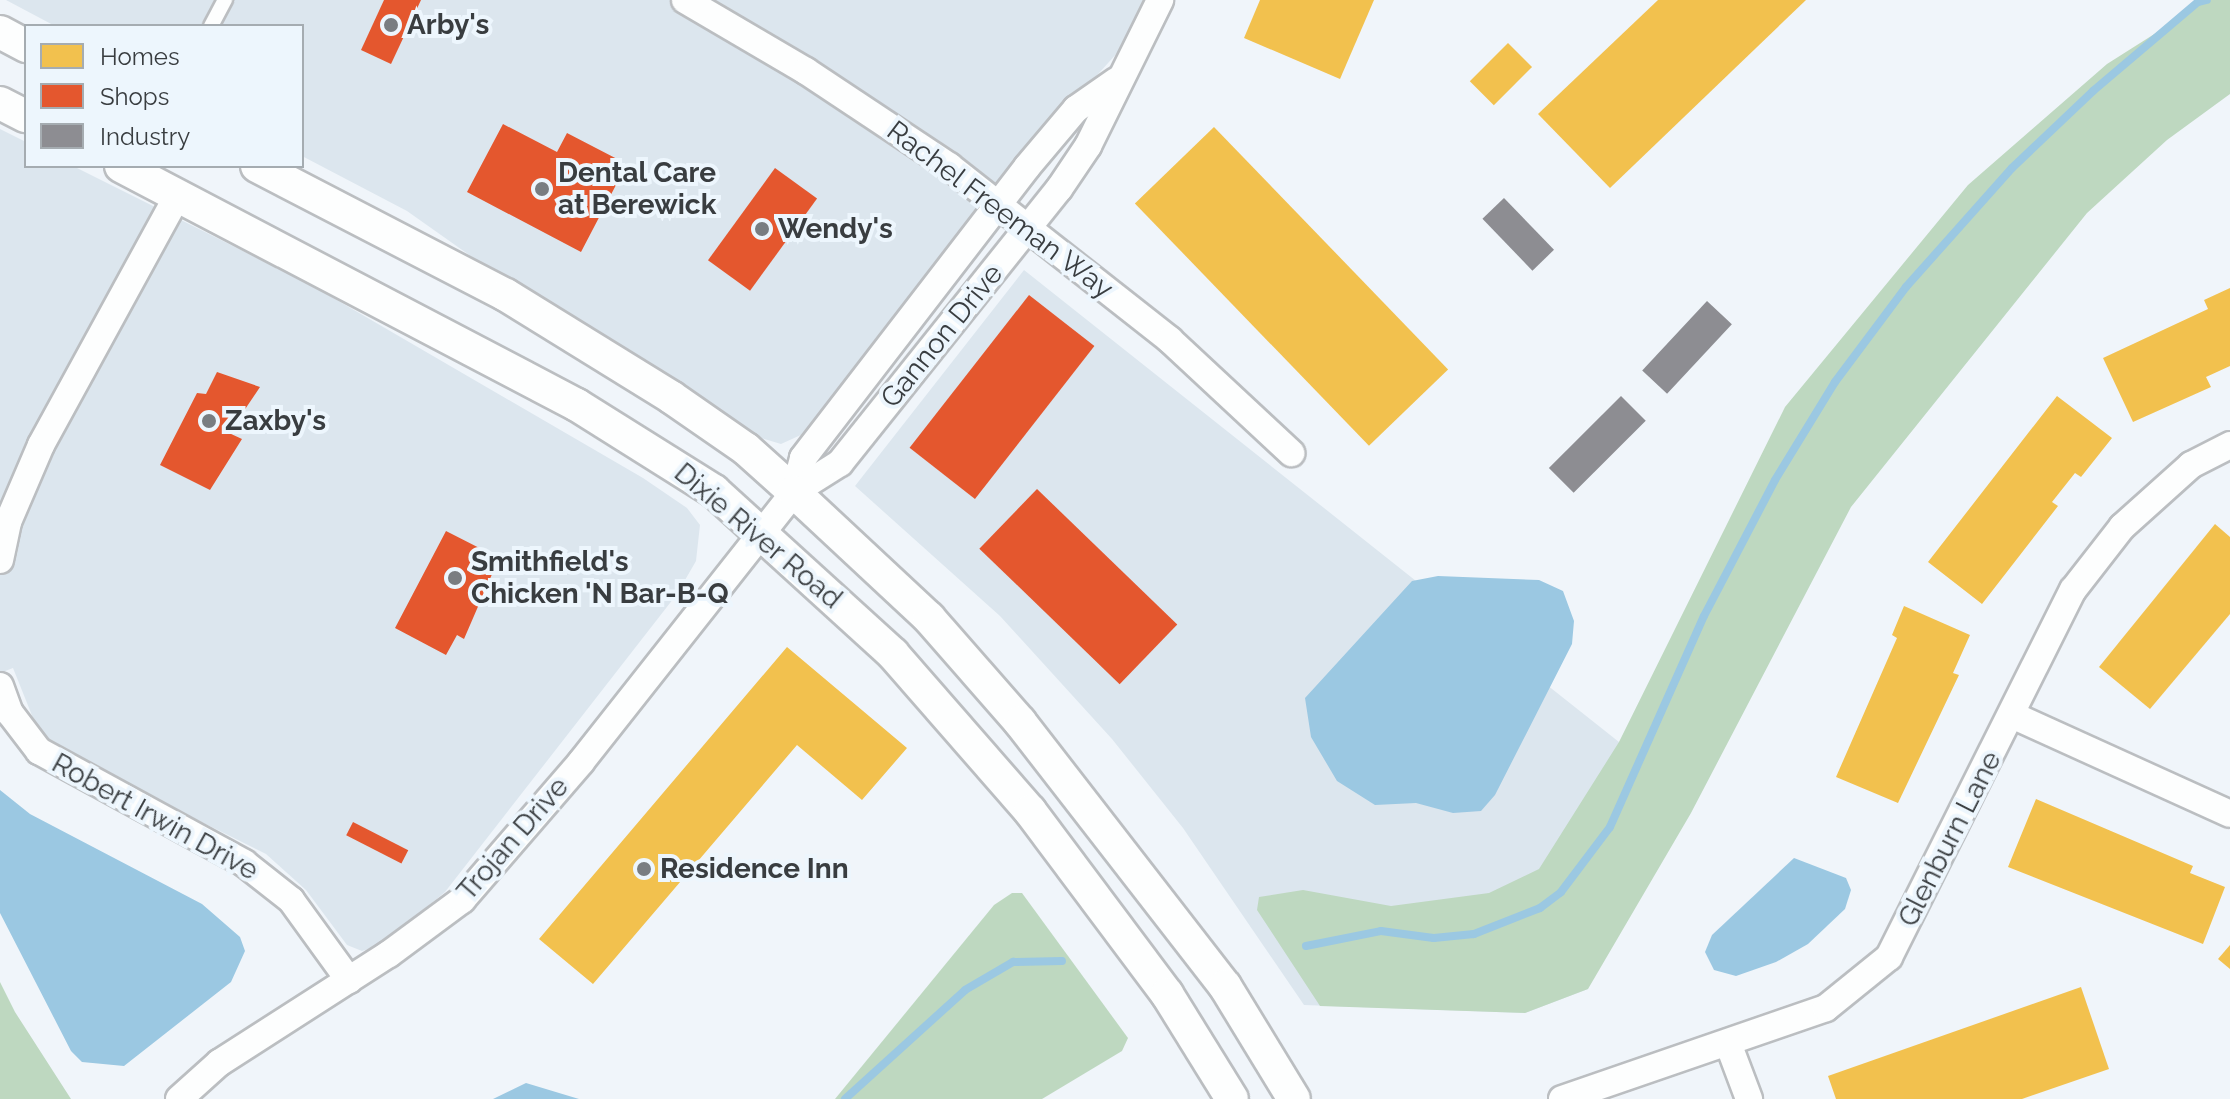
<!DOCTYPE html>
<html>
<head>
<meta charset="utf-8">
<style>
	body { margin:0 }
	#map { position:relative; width:2230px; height:1099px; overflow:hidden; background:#f0f5fa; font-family:Raleway,sans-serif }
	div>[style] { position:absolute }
	.built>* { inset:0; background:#dce6ee }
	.forest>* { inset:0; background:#bed8c0 }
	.water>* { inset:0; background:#9bc8e2 }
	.homes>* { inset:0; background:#f2c14e; transform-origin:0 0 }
	.shops>* { inset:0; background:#e4572e; transform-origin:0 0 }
	.industry>* { inset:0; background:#8d8d92; transform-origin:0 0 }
	.stream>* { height:8px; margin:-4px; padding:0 4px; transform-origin:4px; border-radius:4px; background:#9bc8e2 }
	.roads { filter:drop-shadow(2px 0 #bbbec1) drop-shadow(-2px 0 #bbbec1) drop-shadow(0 2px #bbbec1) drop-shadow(0 -2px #bbbec1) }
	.service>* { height:14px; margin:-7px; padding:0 7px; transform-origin:7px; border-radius:7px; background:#fdfefe }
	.minor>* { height:26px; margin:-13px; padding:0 13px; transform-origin:13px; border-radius:13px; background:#fdfefe }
	.tertiary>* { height:32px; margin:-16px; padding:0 16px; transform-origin:16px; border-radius:16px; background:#fdfefe }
	.dots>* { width:22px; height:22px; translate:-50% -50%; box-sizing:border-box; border:4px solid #edf6fd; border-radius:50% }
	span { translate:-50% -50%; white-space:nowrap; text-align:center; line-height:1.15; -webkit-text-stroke:8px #edf6fd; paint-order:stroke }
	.poi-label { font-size:28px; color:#393d40; font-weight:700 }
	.left { translate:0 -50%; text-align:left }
	.street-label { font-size:28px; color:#393d40 }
	.legend { position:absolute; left:24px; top:24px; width:280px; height:144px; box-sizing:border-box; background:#edf6fd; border:2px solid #a5acb1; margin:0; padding:10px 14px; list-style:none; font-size:24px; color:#393d40 }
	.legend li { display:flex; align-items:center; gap:16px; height:40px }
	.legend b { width:40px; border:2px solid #a5acb1 }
</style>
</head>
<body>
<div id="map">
	<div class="built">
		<div style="clip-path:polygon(6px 0,1146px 0,1118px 52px,1035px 144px,803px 434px,781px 444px,751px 435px,642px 359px,499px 276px,407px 211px,302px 156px,302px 26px,55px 26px)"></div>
		<div style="clip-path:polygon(0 129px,26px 142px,26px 166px,73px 166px,311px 285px,643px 478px,687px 508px,700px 525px,696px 561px,677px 594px,445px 892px,381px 945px,362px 951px,347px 945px,306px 890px,266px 854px,73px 758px,39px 733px,13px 668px,0 673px)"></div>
		<div style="clip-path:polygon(1024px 270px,1619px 742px,1588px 989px,1525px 1013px,1304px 1005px,1183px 828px,1112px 739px,1000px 616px,855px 486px)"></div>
	</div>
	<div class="forest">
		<div style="clip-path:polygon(2208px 0,2230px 0,2230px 94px,2167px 140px,2087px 213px,1851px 507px,1691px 813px,1588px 989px,1525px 1013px,1320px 1006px,1257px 910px,1259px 897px,1303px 890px,1391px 906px,1489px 893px,1539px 869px,1619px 742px,1785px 407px,1968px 185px,2107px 64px)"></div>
		<div style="clip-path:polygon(1012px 893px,1022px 893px,1128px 1038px,1122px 1051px,1042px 1099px,835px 1099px,994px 905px)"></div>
		<div style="clip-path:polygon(0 982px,15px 1012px,71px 1099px,0 1099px)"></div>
	</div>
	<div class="water">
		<div style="clip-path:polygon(1438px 576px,1539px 580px,1563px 591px,1574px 621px,1572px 644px,1495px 795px,1481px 811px,1453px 813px,1416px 803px,1375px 805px,1337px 781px,1311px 737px,1305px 698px,1412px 581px)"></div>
		<div style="clip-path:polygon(0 790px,30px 814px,202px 904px,240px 937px,245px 951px,231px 982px,124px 1066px,82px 1062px,71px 1051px,0 913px)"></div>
		<div style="clip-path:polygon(1794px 858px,1846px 878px,1851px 890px,1845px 909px,1808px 944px,1776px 962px,1736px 976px,1714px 970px,1705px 952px,1712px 935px)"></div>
		<div style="clip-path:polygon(526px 1083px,579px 1099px,493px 1099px)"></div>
	</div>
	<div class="homes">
		<div style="clip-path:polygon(1260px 0,1374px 0,1340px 79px,1244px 38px)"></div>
		<div style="clip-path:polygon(1658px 0,1806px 0,1610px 188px,1538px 114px)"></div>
		<div style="left:1508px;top:43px;width:34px;height:54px;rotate:45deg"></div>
		<div style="left:1214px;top:127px;width:337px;height:110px;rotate:46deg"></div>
		<div style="clip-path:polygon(2230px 288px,2230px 366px,2206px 377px,2211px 387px,2133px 422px,2103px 358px,2208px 309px,2204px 300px)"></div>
		<div style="clip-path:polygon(2057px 396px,2112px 438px,2081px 477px,2075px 473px,2052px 502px,2058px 506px,1982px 604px,1928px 562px)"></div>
		<div style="clip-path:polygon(2215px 524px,2230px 537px,2230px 614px,2150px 709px,2099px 667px)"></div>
		<div style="clip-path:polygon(1904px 606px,1970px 635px,1953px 673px,1959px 675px,1898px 803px,1836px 777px,1897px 638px,1892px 635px)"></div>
		<div style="clip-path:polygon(787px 647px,907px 748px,862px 800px,797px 745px,593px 984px,539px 939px)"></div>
		<div style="clip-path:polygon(2036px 799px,2193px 866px,2190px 873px,2225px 887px,2203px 944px,2008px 867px)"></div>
		<div style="clip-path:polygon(2230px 945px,2230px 969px,2218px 959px)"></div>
		<div style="clip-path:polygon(2081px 987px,2109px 1069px,2022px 1099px,1836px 1099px,1828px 1076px)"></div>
	</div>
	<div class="shops">
		<div style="clip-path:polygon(384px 0,421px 0,391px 64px,361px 50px)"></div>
		<div style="clip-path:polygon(503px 124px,557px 152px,567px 133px,621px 161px,610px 182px,616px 185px,581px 252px,467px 192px)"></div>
		<div style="left:775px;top:168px;width:52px;height:114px;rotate:36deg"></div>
		<div style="left:1029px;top:295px;width:83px;height:194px;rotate:38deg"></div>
		<div style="clip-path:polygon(217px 372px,260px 387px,229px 433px,242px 439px,210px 490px,160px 465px,197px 393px,206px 394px)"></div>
		<div style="left:1037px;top:489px;width:195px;height:83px;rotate:44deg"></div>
		<div style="clip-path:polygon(446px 531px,499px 558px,464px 639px,457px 635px,446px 655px,395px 628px)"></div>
		<div style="left:353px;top:822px;width:62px;height:15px;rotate:27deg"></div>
	</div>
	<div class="industry">
		<div style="left:1504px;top:198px;width:72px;height:30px;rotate:46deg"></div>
		<div style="left:1707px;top:301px;width:34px;height:95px;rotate:43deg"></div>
		<div style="left:1621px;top:396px;width:35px;height:102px;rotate:45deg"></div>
	</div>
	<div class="stream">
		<div style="left:1306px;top:946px;width:76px;rotate:-11.3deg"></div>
		<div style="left:1381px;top:931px;width:53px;rotate:7.5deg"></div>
		<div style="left:1434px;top:938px;width:40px;rotate:-5.7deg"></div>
		<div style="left:1474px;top:934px;width:71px;rotate:-21.5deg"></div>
		<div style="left:1540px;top:908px;width:26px;rotate:-37deg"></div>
		<div style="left:1561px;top:892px;width:81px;rotate:-53deg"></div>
		<div style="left:1610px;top:827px;width:231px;rotate:-66deg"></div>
		<div style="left:1704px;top:616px;width:153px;rotate:-62.4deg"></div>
		<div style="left:1775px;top:480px;width:115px;rotate:-58.5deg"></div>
		<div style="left:1835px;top:382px;width:119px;rotate:-53.2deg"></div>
		<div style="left:1906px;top:287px;width:159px;rotate:-48.3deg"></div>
		<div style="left:2012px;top:168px;width:112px;rotate:-43.5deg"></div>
		<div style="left:2093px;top:91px;width:138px;rotate:-40.3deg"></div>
		<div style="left:2198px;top:2px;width:9px;rotate:-13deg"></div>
		<div style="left:845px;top:1099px;width:162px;rotate:-42.2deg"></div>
		<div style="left:965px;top:990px;width:56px;rotate:-30.3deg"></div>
		<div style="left:1013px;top:962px;width:49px;rotate:-1.2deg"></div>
	</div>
	<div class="roads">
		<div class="service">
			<div style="left:211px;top:26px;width:30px;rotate:-62deg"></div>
		</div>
		<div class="minor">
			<div style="left:685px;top:0;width:140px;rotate:30.4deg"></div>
			<div style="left:806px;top:71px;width:172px;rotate:33.6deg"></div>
			<div style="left:949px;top:166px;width:281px;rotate:38.2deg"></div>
			<div style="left:1170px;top:340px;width:166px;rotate:43deg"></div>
			<div style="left:794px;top:492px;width:35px;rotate:-75deg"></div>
			<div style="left:803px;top:458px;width:367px;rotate:-52.4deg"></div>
			<div style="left:1027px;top:167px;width:76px;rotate:-49.8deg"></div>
			<div style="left:1076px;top:109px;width:49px;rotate:-35deg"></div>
			<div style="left:0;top:560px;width:39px;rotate:-78deg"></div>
			<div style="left:8px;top:522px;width:84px;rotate:-66.8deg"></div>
			<div style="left:41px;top:445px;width:285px;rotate:-61.3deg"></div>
			<div style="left:0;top:686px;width:29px;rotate:70deg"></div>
			<div style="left:10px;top:713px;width:48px;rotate:52.7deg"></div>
			<div style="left:39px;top:751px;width:234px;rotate:28.6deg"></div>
			<div style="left:244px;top:863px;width:60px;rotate:38.2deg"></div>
			<div style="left:291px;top:900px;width:99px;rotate:54.1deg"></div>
			<div style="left:2012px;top:715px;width:239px;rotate:24.4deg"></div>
			<div style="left:1728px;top:1043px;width:60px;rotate:69.4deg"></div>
			<div style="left:179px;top:1099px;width:54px;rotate:-42deg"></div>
			<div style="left:219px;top:1063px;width:202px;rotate:-32.7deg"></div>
			<div style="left:389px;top:954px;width:91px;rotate:-36.5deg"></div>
			<div style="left:462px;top:900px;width:182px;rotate:-49.2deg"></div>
			<div style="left:581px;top:762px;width:344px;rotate:-51.7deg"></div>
			<div style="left:794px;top:492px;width:54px;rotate:-32.2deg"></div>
			<div style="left:840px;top:463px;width:351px;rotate:-51.4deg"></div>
			<div style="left:1059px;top:189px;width:52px;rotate:-56deg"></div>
			<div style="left:1088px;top:146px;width:163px;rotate:-63.7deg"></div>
			<div style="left:1562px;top:1099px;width:279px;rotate:-19deg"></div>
			<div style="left:1826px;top:1008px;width:81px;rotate:-39deg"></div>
			<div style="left:1889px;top:957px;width:411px;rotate:-63.4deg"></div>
			<div style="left:2073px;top:590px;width:80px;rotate:-52.1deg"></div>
			<div style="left:2122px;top:527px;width:93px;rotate:-41.9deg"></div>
			<div style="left:2191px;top:465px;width:44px;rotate:-27.1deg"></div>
		</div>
		<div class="tertiary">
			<div style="left:0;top:32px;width:30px;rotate:28deg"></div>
			<div style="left:0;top:103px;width:29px;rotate:27deg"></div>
			<div style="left:121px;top:166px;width:515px;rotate:27.66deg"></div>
			<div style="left:577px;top:405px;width:162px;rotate:32.1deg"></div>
			<div style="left:714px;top:491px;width:242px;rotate:42.3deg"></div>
			<div style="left:893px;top:654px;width:208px;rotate:48.9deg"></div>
			<div style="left:1030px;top:811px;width:229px;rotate:53.2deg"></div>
			<div style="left:1167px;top:994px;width:123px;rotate:58.2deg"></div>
			<div style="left:257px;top:166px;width:280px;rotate:27.4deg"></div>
			<div style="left:506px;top:295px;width:194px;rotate:31.7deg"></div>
			<div style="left:671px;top:397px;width:91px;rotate:34.7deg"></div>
			<div style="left:746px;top:449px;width:64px;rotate:41.9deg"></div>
			<div style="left:794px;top:492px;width:185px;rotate:43deg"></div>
			<div style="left:929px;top:618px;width:138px;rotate:48.8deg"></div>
			<div style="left:1020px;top:722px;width:334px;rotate:52.2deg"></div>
			<div style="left:1225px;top:986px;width:132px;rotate:58.6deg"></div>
		</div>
	</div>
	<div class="dots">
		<div style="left:391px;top:25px;background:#797d81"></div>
		<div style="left:542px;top:189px;background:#797d81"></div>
		<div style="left:762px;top:229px;background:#797d81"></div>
		<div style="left:209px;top:421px;background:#797d81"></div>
		<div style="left:455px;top:578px;background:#797d81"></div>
		<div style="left:644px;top:869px;background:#797d81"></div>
	</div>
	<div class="poi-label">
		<span class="left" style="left:407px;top:25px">Arby's</span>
		<span class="left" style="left:558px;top:189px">Dental Care<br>at Berewick</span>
		<span class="left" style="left:778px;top:229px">Wendy's</span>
		<span class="left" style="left:225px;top:421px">Zaxby's</span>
		<span class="left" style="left:471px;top:578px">Smithfield's<br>Chicken 'N Bar-B-Q</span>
		<span class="left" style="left:660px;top:869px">Residence Inn</span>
	</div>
	<div class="street-label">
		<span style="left:1000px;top:210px;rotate:37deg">Rachel Freeman Way</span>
		<span style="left:942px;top:336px;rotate:-51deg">Gannon Drive</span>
		<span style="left:758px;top:536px;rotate:40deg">Dixie River Road</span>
		<span style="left:155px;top:817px;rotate:29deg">Robert Irwin Drive</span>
		<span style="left:513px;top:839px;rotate:-49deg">Trojan Drive</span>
		<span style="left:1950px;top:839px;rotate:-63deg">Glenburn Lane</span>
	</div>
	<ul class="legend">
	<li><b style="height:22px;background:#f2c14e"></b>Homes</li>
	<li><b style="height:22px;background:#e4572e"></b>Shops</li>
	<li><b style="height:22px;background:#8d8d92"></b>Industry</li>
	</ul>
</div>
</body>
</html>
